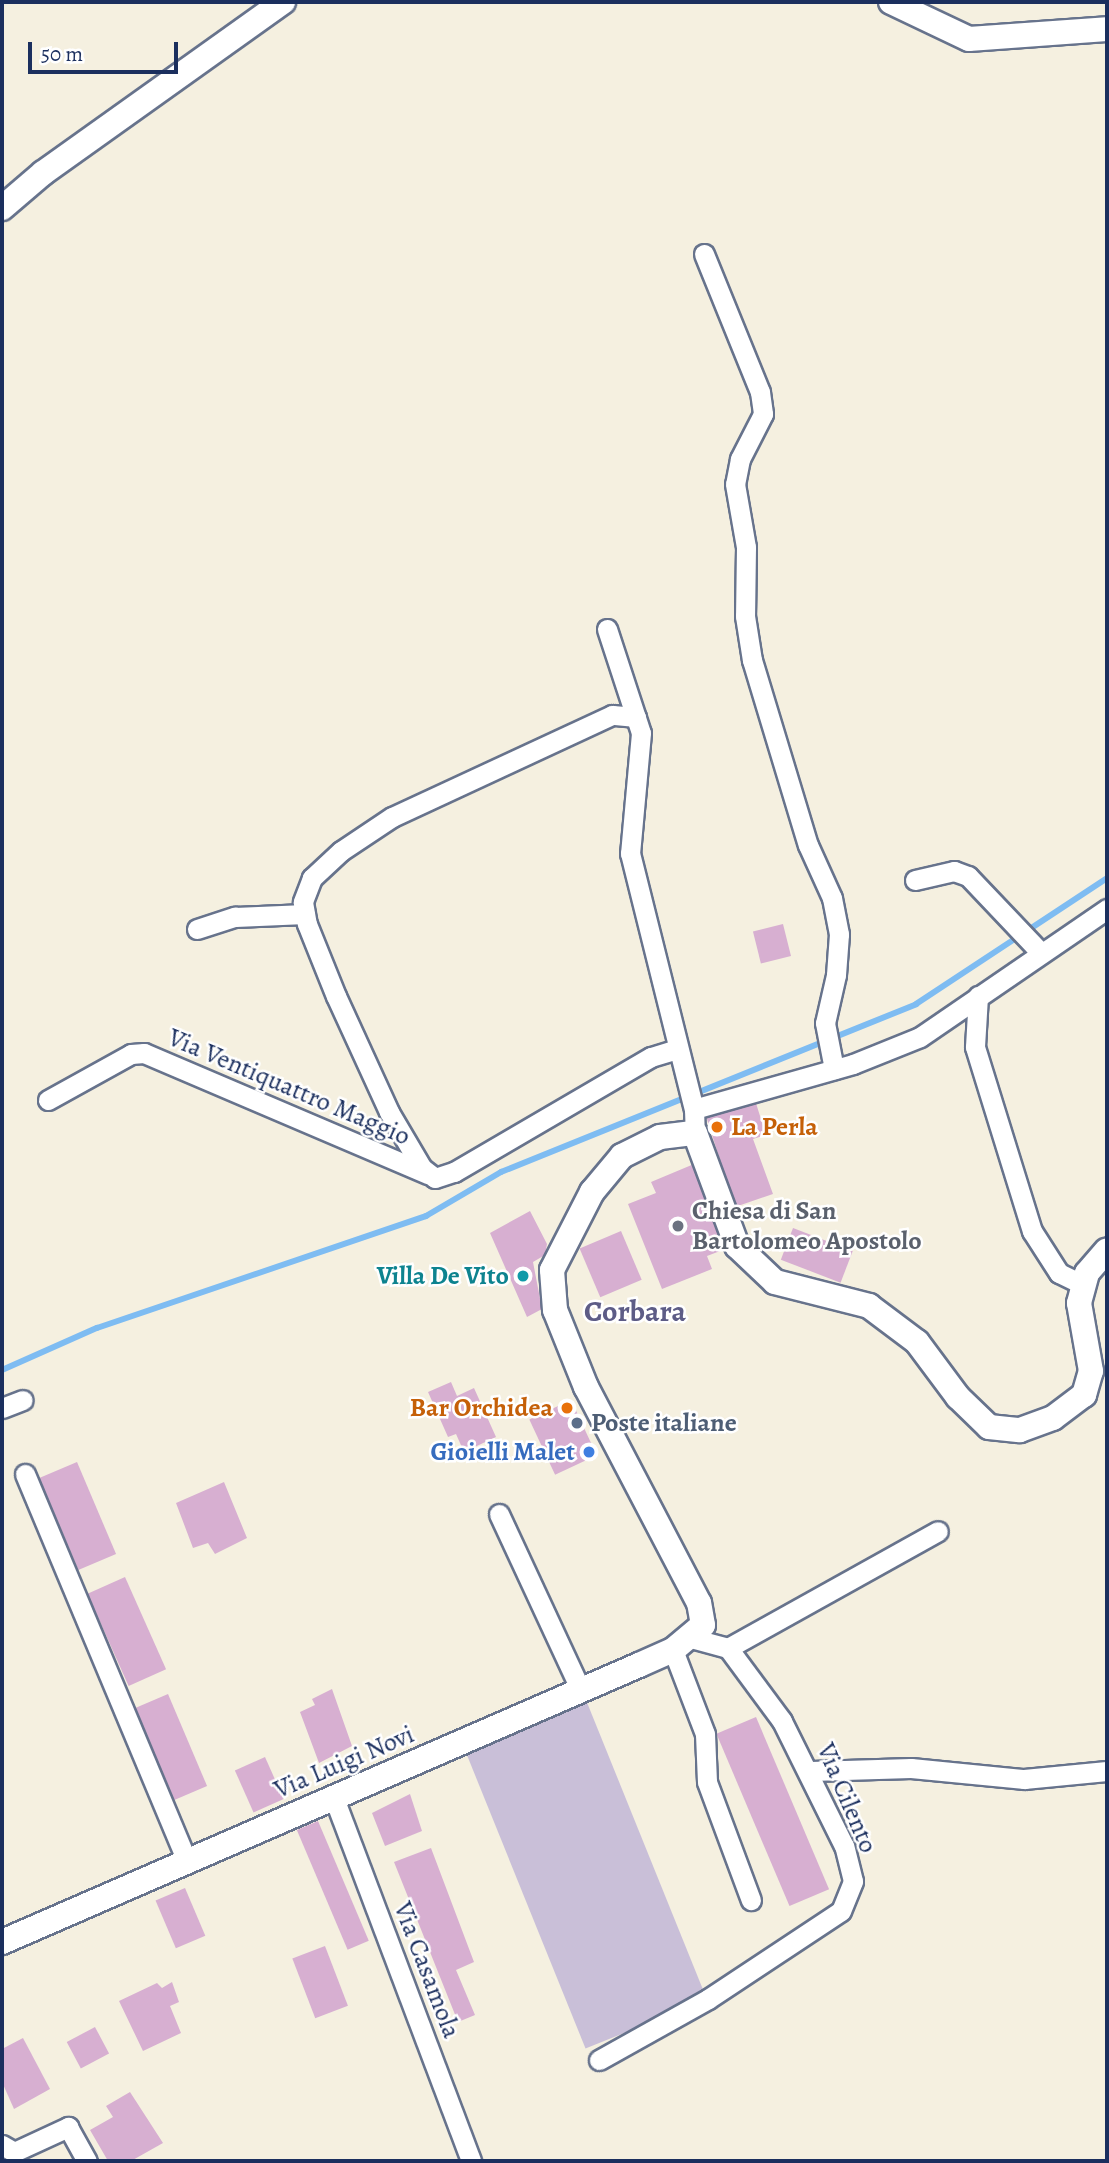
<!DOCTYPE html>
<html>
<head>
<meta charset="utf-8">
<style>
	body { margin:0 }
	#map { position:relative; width:1109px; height:2163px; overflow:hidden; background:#f5f0e0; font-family:Alegreya,serif }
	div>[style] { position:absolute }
	.industrial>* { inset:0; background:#c9bfd8; transform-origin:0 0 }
	.stream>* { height:6px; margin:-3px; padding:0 3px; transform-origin:3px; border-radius:3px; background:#7ebcf2 }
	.building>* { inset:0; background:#d7afd1; transform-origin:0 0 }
	.roads { filter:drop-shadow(2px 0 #67738c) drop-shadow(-2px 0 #67738c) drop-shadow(0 2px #67738c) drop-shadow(0 -2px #67738c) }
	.minor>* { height:19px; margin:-9.5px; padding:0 9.5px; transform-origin:9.5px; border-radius:9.5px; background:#fff }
	.major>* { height:24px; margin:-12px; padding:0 12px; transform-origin:12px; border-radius:12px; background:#fff }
	.dots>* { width:19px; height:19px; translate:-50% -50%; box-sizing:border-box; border:4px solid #fff; border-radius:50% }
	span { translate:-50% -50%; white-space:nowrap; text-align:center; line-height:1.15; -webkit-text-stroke:5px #fff; paint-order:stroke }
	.street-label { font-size:26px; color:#1b2f5e }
	.food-label { font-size:26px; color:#c56008; font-weight:700 }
	.left { translate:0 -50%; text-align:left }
	.right { translate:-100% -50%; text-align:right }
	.worship-label { font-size:26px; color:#5b616d; font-weight:700 }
	.culture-label { font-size:26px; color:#0d838f; font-weight:700 }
	.service-label { font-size:26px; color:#4e5e75; font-weight:700 }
	.shop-label { font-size:26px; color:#366cbe; font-weight:700 }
	.quarter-label { font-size:30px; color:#5d5c86; font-weight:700 }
	.frame { position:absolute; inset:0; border:4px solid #1b2f5e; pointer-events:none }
	.scale { position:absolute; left:28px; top:42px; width:150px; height:32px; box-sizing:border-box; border:4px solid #1b2f5e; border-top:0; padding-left:9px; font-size:21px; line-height:24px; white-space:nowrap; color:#1b2f5e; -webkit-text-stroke:5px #fff; paint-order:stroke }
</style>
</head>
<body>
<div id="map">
	<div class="industrial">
		<div style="left:586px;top:1700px;width:323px;height:131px;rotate:68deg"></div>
	</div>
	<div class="stream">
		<div style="left:2px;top:1370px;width:104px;rotate:-23.9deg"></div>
		<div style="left:97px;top:1328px;width:348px;rotate:-18.8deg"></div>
		<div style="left:426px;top:1216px;width:87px;rotate:-30.4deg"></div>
		<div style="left:501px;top:1172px;width:448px;rotate:-22deg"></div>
		<div style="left:916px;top:1004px;width:229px;rotate:-33.4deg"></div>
	</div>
	<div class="building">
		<div style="left:783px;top:924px;width:33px;height:31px;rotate:76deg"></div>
		<div style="clip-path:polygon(755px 1100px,766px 1135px,753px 1139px,773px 1194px,735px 1207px,706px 1116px)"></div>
		<div style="clip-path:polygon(694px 1164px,728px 1248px,707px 1256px,712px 1269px,662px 1289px,628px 1204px,656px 1193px,651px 1182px)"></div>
		<div style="clip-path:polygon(530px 1211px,547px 1244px,545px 1255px,533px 1262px,542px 1309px,527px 1317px,490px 1233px)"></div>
		<div style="left:793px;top:1228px;width:64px;height:34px;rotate:21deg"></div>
		<div style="left:621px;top:1231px;width:53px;height:45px;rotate:67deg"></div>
		<div style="clip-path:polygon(451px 1382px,457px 1396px,474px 1388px,496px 1437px,464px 1452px,456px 1434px,448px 1437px,428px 1392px)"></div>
		<div style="left:571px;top:1400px;width:61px;height:46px;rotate:65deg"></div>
		<div style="left:77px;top:1462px;width:100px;height:41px;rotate:67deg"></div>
		<div style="clip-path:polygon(224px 1482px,247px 1538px,215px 1554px,208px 1543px,193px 1548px,176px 1503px)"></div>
		<div style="left:125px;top:1577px;width:101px;height:41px;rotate:66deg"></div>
		<div style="clip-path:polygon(332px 1689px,352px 1746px,319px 1763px,300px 1712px,315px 1705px,312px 1699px)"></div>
		<div style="left:168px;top:1694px;width:100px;height:40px;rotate:67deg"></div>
		<div style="left:756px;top:1717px;width:187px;height:43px;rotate:67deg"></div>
		<div style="left:265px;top:1757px;width:46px;height:33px;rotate:66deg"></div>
		<div style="clip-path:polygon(410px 1794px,422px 1831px,385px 1846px,372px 1813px)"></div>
		<div style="left:318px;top:1821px;width:130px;height:23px;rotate:67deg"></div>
		<div style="clip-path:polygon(431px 1848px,474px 1962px,456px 1970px,475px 2015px,458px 2022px,394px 1862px)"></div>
		<div style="left:185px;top:1888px;width:52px;height:32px;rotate:67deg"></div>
		<div style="left:325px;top:1946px;width:64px;height:35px;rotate:69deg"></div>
		<div style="clip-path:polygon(172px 1982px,179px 2002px,170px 2006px,181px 2033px,143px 2051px,119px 2001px,157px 1983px,162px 1988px)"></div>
		<div style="left:95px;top:2027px;width:30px;height:32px;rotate:62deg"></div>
		<div style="clip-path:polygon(23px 2038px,50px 2089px,14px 2109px,2px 2082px,2px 2049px)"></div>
		<div style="clip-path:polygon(130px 2092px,163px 2143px,131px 2161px,108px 2161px,90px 2130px,113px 2117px,106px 2106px)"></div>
	</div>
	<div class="roads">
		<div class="minor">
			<div style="left:704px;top:254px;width:149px;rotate:67.9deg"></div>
			<div style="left:760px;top:392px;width:22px;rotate:82deg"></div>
			<div style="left:763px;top:414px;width:51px;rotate:117.1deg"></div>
			<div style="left:740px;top:459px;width:25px;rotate:101deg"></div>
			<div style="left:735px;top:484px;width:64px;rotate:80.1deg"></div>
			<div style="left:746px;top:547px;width:69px;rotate:90.8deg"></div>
			<div style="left:745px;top:616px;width:45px;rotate:81deg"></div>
			<div style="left:752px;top:660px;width:193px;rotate:73.2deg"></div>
			<div style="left:808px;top:845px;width:58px;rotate:65.6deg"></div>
			<div style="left:832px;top:898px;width:37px;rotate:79deg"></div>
			<div style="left:839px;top:934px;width:41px;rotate:94.2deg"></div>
			<div style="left:836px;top:975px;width:49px;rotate:102.9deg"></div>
			<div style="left:825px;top:1023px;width:47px;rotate:78.9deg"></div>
			<div style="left:607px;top:629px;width:109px;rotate:71.9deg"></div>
			<div style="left:641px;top:733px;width:121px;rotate:95.2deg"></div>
			<div style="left:630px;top:853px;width:264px;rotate:76deg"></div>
			<div style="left:694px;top:1109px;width:24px;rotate:88deg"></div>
			<div style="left:636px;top:717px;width:24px;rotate:-175deg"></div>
			<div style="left:612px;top:715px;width:242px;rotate:155.1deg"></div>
			<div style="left:392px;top:817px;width:61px;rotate:146.3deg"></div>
			<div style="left:341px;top:851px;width:40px;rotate:137deg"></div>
			<div style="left:312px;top:878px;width:26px;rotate:111deg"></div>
			<div style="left:303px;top:902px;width:22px;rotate:80deg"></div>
			<div style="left:307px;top:924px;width:78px;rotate:68.1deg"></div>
			<div style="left:336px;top:996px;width:128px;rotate:65.4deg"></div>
			<div style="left:389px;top:1112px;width:65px;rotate:59.5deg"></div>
			<div style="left:422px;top:1168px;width:16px;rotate:38deg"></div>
			<div style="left:435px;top:1178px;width:20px;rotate:-18deg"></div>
			<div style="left:454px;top:1172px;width:228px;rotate:-30.3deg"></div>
			<div style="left:651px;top:1057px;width:27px;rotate:-17deg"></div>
			<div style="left:915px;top:880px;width:40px;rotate:-13deg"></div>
			<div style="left:954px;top:871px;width:15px;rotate:20deg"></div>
			<div style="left:968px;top:876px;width:105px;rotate:46.5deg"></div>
			<div style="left:197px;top:929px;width:40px;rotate:-18deg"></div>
			<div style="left:235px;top:917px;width:70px;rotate:-2.5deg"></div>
			<div style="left:978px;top:996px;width:51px;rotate:93.4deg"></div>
			<div style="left:975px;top:1047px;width:193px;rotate:72.8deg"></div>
			<div style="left:1032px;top:1231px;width:50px;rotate:57.3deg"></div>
			<div style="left:1059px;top:1273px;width:28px;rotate:26deg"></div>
			<div style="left:48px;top:1100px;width:95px;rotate:-29deg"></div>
			<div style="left:131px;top:1054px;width:13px;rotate:-4deg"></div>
			<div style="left:144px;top:1053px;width:309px;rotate:23.1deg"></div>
			<div style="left:694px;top:1109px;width:165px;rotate:-15.8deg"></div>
			<div style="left:853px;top:1064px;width:72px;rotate:-21.9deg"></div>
			<div style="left:920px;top:1037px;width:227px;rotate:-34.4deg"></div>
			<div style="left:2px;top:1408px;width:22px;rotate:-21deg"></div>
			<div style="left:25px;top:1474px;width:420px;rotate:67.3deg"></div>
			<div style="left:499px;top:1514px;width:195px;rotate:65.1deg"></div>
			<div style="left:728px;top:1648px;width:240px;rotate:-29.1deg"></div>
			<div style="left:673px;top:1650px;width:90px;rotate:69.1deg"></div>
			<div style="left:705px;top:1734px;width:48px;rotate:87.6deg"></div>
			<div style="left:707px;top:1782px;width:126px;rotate:69.6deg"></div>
			<div style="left:811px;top:1771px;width:100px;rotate:-1.7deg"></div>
			<div style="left:911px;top:1768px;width:114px;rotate:5.6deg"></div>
			<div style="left:1024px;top:1779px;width:83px;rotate:-5.5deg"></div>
			<div style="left:334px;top:1798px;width:388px;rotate:69.3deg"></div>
			<div style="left:599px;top:2060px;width:125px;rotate:-29.2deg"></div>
			<div style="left:708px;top:1999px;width:159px;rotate:-33.5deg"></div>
			<div style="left:841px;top:1911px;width:32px;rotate:-68deg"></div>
			<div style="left:853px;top:1881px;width:36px;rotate:-104deg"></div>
			<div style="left:844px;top:1846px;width:140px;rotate:-116.4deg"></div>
			<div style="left:782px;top:1721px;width:91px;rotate:-126.5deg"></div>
			<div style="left:728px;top:1648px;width:39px;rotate:-165deg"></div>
			<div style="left:2px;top:2145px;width:14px;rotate:30deg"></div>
			<div style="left:14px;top:2152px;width:60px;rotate:-24.8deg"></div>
			<div style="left:68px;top:2127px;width:39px;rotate:61deg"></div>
		</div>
		<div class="major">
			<div style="left:891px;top:2px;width:86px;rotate:25.4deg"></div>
			<div style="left:969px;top:39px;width:138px;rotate:-4.1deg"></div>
			<div style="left:2px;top:208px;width:54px;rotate:-40.5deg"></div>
			<div style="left:43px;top:173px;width:295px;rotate:-35.5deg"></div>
			<div style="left:2px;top:1942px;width:695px;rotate:-23.5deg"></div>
			<div style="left:639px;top:1665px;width:37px;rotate:-24deg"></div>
			<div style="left:673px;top:1650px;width:39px;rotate:-40deg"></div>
			<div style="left:703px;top:1625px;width:22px;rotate:-100deg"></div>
			<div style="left:699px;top:1603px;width:244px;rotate:-117.6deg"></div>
			<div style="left:586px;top:1387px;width:83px;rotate:-111.9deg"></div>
			<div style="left:555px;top:1310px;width:40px;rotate:-94.3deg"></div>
			<div style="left:552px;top:1270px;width:88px;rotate:-62.9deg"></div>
			<div style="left:592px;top:1192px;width:47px;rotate:-50.2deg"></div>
			<div style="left:622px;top:1156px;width:42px;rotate:-26.6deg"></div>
			<div style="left:660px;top:1137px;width:35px;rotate:-7deg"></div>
			<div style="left:695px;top:1133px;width:121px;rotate:69.6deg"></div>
			<div style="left:737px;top:1246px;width:52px;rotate:43.5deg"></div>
			<div style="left:775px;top:1282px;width:97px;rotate:14.3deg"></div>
			<div style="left:869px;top:1306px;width:60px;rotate:36.9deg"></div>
			<div style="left:917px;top:1342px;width:69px;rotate:53.3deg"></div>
			<div style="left:958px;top:1397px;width:43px;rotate:44.1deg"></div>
			<div style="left:989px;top:1427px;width:31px;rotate:6deg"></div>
			<div style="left:1020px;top:1430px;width:35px;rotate:-20deg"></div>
			<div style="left:1053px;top:1418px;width:39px;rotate:-37deg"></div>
			<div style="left:1084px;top:1395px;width:25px;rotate:-74deg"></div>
			<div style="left:1091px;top:1371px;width:69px;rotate:-100deg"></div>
			<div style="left:1079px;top:1303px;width:31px;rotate:-75deg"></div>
			<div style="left:1087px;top:1273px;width:30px;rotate:-49deg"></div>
		</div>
	</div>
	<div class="dots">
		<div style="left:717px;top:1127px;background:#e8710a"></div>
		<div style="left:678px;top:1226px;background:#6b7280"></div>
		<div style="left:523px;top:1276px;background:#0f9aa8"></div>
		<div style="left:567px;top:1408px;background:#e8710a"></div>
		<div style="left:577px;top:1423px;background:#5c6f8a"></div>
		<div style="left:589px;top:1452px;background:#3f7fe0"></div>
	</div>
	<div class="street-label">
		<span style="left:289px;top:1087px;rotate:23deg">Via Ventiquattro Maggio</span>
		<span style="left:344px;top:1762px;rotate:-23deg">Via Luigi Novi</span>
		<span style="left:847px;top:1798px;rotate:67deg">Via Cilento</span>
		<span style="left:427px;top:1970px;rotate:69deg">Via Casamola</span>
	</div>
	<div class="food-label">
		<span class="left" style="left:731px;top:1127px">La Perla</span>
		<span class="right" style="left:553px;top:1408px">Bar Orchidea</span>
	</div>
	<div class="worship-label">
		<span class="left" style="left:692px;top:1226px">Chiesa di San<br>Bartolomeo Apostolo</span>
	</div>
	<div class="culture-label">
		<span class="right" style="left:509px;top:1276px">Villa De Vito</span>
	</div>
	<div class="service-label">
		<span class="left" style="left:591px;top:1423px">Poste italiane</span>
	</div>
	<div class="shop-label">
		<span class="right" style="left:575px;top:1452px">Gioielli Malet</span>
	</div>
	<div class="quarter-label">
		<span style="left:635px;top:1311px">Corbara</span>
	</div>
	<div class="frame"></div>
	<div class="scale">50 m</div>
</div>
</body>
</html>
